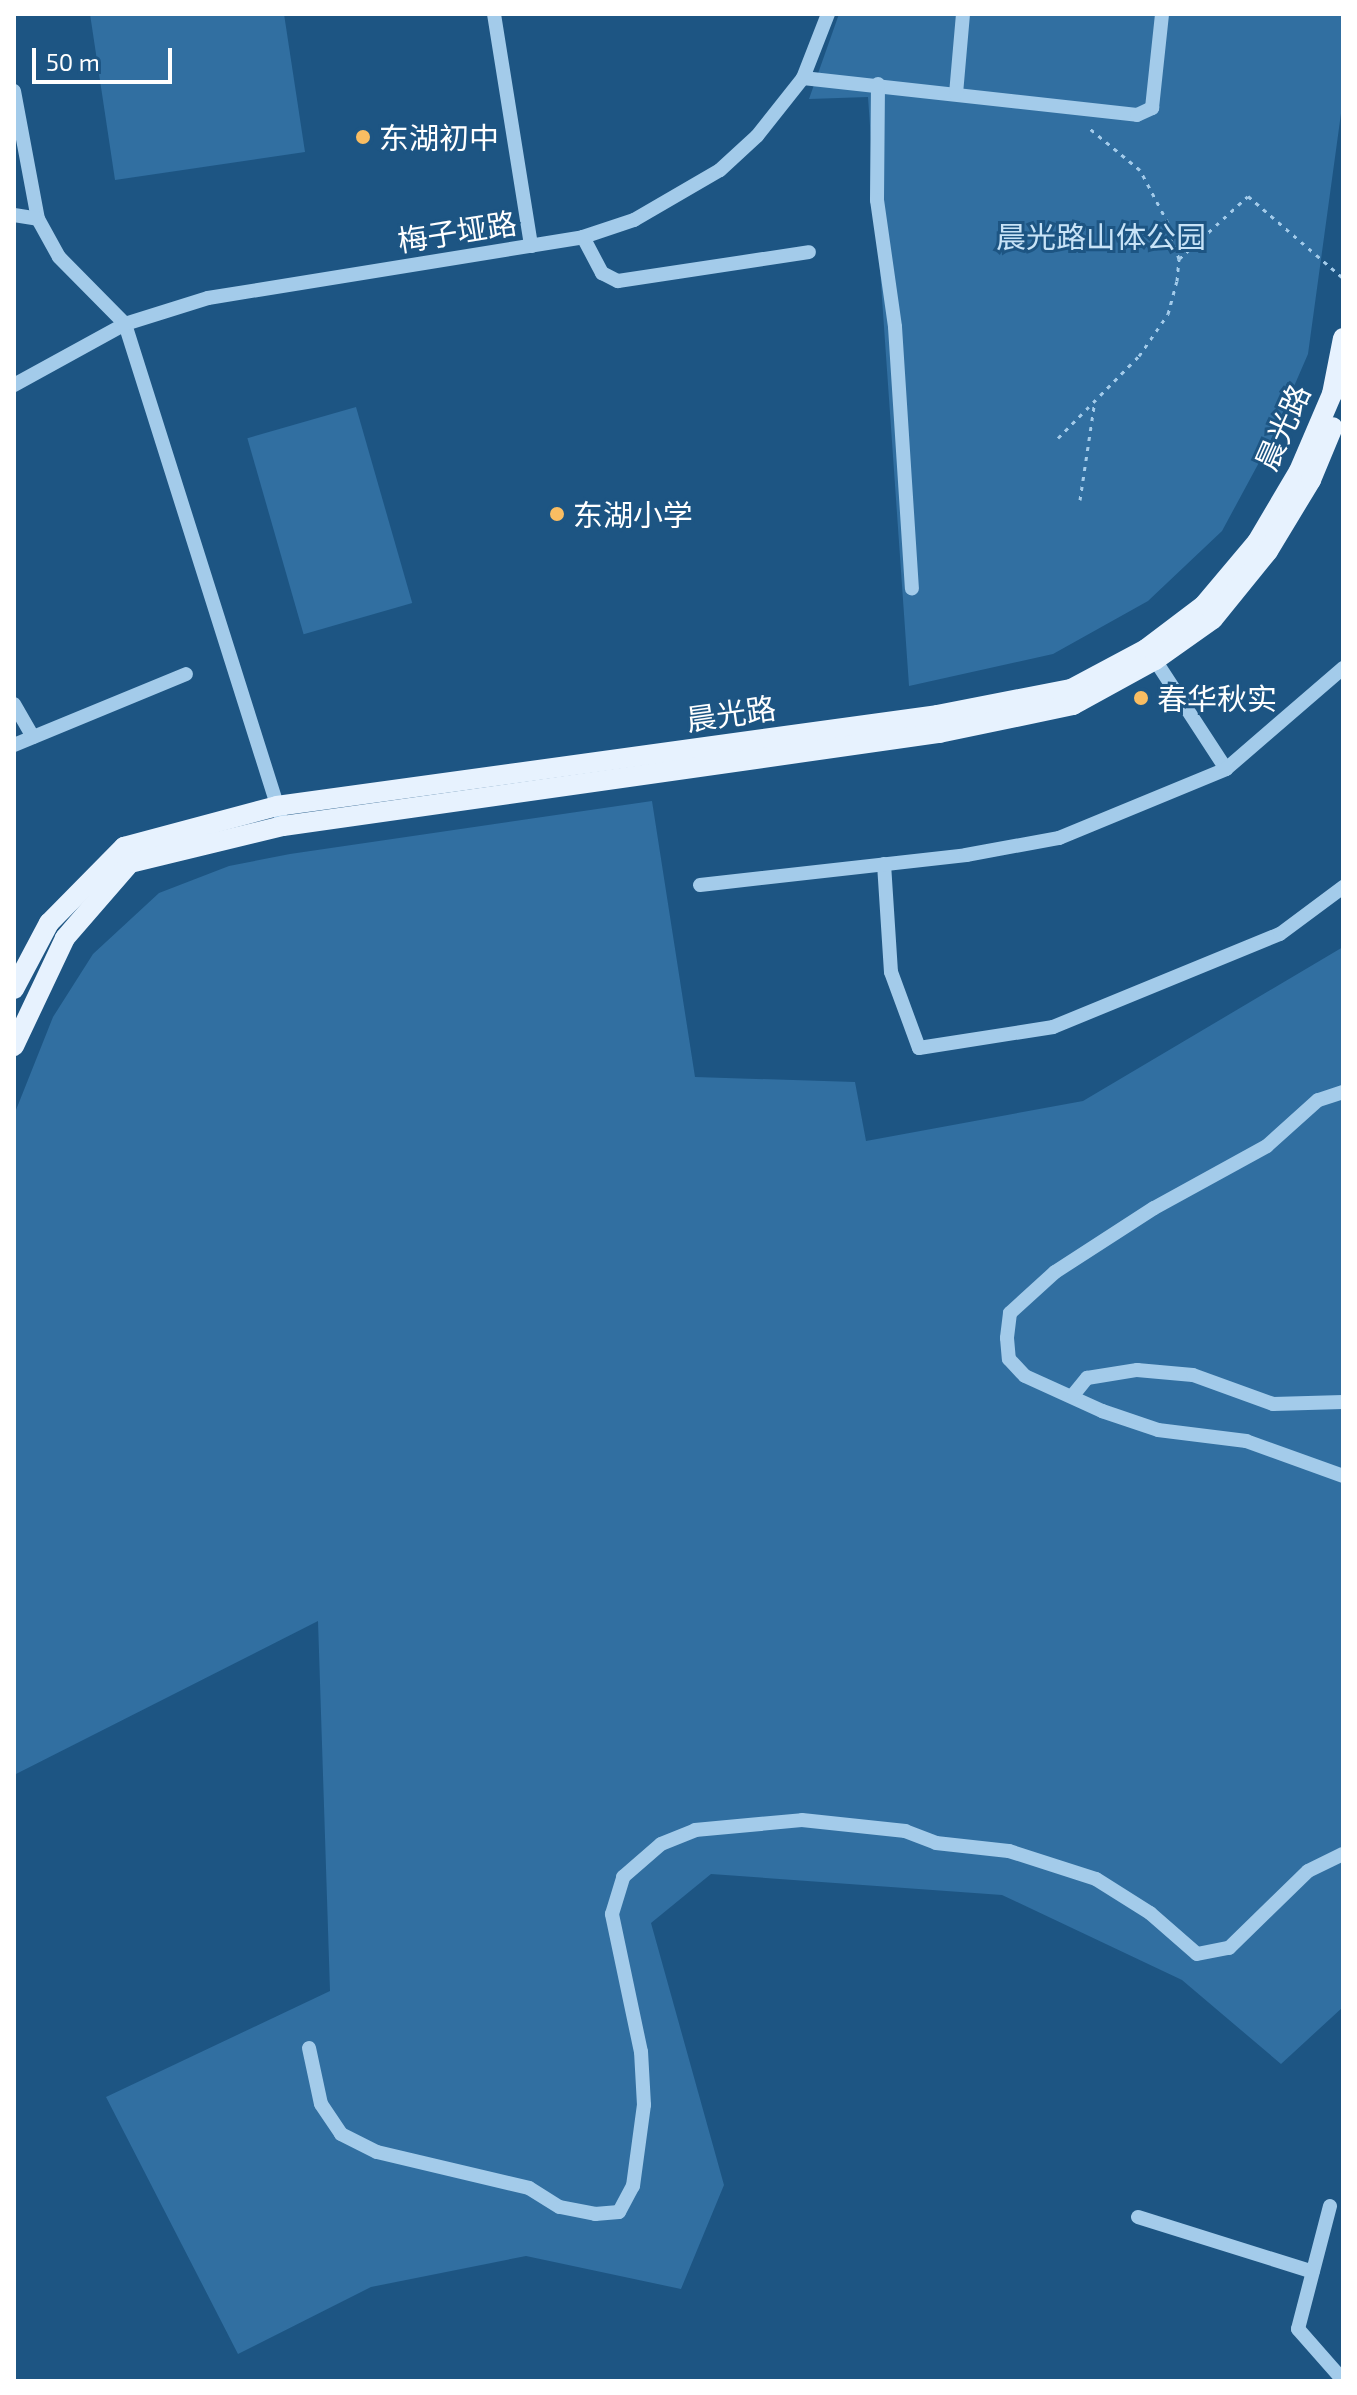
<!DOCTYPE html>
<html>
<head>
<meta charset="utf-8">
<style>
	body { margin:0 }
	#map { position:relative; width:1357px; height:2395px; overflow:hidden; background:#1d5583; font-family:"Exo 2","Noto Sans SC",sans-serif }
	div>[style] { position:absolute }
	.green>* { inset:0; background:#316fa1; transform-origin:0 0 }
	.path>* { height:3px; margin-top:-1.5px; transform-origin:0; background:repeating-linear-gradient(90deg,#a3cbea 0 4px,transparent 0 10px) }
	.minor>* { height:14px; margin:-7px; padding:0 7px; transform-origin:7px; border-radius:7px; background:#a3cbea }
	.major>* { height:20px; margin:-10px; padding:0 10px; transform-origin:10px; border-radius:10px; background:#e7f2fe }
	.dots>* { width:22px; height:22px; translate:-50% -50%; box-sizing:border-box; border:4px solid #1d5583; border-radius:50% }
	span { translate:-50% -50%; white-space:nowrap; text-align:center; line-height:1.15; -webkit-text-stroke:6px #1d5583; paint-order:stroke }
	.poi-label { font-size:30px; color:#fff }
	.left { translate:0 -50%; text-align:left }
	.street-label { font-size:30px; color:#fff }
	.park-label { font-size:30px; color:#c8e3f7 }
	.frame { position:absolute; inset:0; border:16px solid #fff; pointer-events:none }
	.scale { position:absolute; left:32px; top:48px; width:140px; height:36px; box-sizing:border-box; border:4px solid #fff; border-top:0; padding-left:10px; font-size:24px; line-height:28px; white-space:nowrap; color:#fff; -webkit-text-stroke:6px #1d5583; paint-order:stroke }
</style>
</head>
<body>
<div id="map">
	<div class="green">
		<div style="clip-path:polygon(90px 14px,284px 14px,305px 152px,115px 180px)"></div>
		<div style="clip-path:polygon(839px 14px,1343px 14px,1343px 99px,1308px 354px,1269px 444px,1222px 531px,1148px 601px,1053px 654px,909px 686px,868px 97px,809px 99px)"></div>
		<div style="left:356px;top:407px;width:204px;height:113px;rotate:74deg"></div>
		<div style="clip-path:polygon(652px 801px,695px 1077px,855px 1082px,866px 1141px,1083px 1101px,1343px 947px,1343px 2007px,1281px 2064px,1182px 1980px,1002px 1895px,711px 1874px,651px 1923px,724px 2185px,681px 2289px,526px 2256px,371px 2287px,238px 2354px,106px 2097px,330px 1991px,318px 1621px,14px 1775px,14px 1115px,53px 1017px,93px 954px,159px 893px,229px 866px,290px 854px)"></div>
	</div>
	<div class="path">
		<div style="left:1179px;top:259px;width:93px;rotate:-42.4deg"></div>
		<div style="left:1248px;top:196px;width:125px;rotate:40.8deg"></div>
		<div style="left:1058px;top:438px;width:115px;rotate:-45.4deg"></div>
		<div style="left:1139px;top:356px;width:51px;rotate:-55.4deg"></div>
		<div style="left:1168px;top:314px;width:34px;rotate:-75deg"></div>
		<div style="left:1177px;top:281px;width:22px;rotate:-85deg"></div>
		<div style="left:1179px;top:259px;width:38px;rotate:-107deg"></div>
		<div style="left:1168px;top:223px;width:60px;rotate:-117.8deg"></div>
		<div style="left:1140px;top:170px;width:67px;rotate:-140.4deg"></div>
		<div style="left:1080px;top:500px;width:101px;rotate:-81.5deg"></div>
	</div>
	<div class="minor">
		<div style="left:494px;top:14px;width:235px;rotate:80.9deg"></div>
		<div style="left:803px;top:78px;width:336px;rotate:6.3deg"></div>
		<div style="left:1137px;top:115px;width:17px;rotate:-25deg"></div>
		<div style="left:1152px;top:108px;width:95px;rotate:-83.9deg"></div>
		<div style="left:878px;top:84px;width:116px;rotate:90.5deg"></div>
		<div style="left:877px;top:200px;width:128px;rotate:81.9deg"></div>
		<div style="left:895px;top:327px;width:262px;rotate:86.3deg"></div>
		<div style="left:14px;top:91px;width:130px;rotate:79.4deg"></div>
		<div style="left:38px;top:219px;width:43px;rotate:61.1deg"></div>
		<div style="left:59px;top:257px;width:94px;rotate:45.4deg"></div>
		<div style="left:125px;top:324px;width:514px;rotate:72.45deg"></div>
		<div style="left:956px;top:94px;width:80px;rotate:-85deg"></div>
		<div style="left:14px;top:215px;width:24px;rotate:9deg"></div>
		<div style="left:583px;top:237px;width:41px;rotate:62.2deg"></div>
		<div style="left:602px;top:273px;width:18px;rotate:27deg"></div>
		<div style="left:618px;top:281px;width:193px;rotate:-8.6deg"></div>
		<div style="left:14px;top:385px;width:127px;rotate:-28.8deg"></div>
		<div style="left:125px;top:324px;width:87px;rotate:-17.4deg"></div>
		<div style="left:208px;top:298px;width:380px;rotate:-9.2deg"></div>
		<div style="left:583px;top:237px;width:54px;rotate:-18.4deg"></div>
		<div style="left:634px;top:220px;width:99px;rotate:-30.2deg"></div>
		<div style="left:720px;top:170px;width:50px;rotate:-42.6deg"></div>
		<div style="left:757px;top:136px;width:74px;rotate:-51.6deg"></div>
		<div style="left:803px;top:78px;width:69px;rotate:-68.7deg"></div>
		<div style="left:1155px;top:660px;width:130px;rotate:56.9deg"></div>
		<div style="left:14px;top:704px;width:38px;rotate:60deg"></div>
		<div style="left:14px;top:745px;width:186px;rotate:-22.4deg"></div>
		<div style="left:884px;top:864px;width:108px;rotate:86.3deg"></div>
		<div style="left:891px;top:972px;width:81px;rotate:69.8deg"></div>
		<div style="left:919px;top:1048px;width:136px;rotate:-8.9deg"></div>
		<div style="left:1053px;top:1027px;width:245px;rotate:-22.3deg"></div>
		<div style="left:1280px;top:934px;width:79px;rotate:-36.7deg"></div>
		<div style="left:700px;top:885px;width:268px;rotate:-6.4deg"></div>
		<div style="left:966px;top:855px;width:95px;rotate:-10.4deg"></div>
		<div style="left:1059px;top:838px;width:181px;rotate:-22.4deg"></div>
		<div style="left:1226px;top:769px;width:155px;rotate:-40.8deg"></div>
		<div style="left:1343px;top:1092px;width:26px;rotate:162deg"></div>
		<div style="left:1318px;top:1100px;width:69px;rotate:138deg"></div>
		<div style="left:1267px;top:1146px;width:129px;rotate:151.2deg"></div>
		<div style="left:1154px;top:1208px;width:118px;rotate:147.1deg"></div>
		<div style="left:1055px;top:1272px;width:61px;rotate:137.7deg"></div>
		<div style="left:1010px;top:1313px;width:25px;rotate:97deg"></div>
		<div style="left:1007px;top:1338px;width:21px;rotate:85deg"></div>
		<div style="left:1009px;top:1359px;width:23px;rotate:47deg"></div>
		<div style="left:1025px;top:1376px;width:85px;rotate:24.4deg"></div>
		<div style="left:1102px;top:1411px;width:59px;rotate:18.7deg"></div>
		<div style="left:1158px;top:1430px;width:89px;rotate:7.1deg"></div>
		<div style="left:1246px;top:1441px;width:103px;rotate:19.8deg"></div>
		<div style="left:1074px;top:1394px;width:21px;rotate:-51deg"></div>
		<div style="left:1087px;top:1378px;width:51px;rotate:-9.1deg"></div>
		<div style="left:1137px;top:1370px;width:56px;rotate:5.1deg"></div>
		<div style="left:1193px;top:1375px;width:85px;rotate:19.9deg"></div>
		<div style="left:1273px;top:1404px;width:70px;rotate:-1.6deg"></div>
		<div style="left:309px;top:2048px;width:57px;rotate:77.9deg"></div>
		<div style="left:321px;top:2104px;width:36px;rotate:56deg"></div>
		<div style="left:341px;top:2134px;width:40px;rotate:26.6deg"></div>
		<div style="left:377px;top:2152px;width:156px;rotate:13.3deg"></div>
		<div style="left:529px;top:2188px;width:36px;rotate:32deg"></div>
		<div style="left:560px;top:2207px;width:36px;rotate:11deg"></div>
		<div style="left:595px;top:2214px;width:24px;rotate:-5deg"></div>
		<div style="left:619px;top:2212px;width:30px;rotate:-62deg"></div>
		<div style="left:633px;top:2186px;width:82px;rotate:-82.3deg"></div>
		<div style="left:644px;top:2105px;width:53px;rotate:-93.2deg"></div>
		<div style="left:641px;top:2052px;width:141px;rotate:-101.9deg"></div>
		<div style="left:612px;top:1914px;width:39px;rotate:-73deg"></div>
		<div style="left:623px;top:1877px;width:50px;rotate:-41deg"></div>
		<div style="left:661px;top:1844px;width:37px;rotate:-22deg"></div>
		<div style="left:695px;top:1830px;width:107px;rotate:-5.3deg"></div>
		<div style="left:802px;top:1820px;width:104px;rotate:6.1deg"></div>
		<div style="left:905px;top:1831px;width:33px;rotate:21deg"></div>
		<div style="left:936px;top:1843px;width:73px;rotate:6.3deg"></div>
		<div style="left:1009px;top:1851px;width:91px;rotate:17.8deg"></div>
		<div style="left:1096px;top:1879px;width:64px;rotate:32.2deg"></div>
		<div style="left:1150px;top:1913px;width:62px;rotate:41.1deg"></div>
		<div style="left:1197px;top:1954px;width:33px;rotate:-11deg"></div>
		<div style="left:1229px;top:1948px;width:110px;rotate:-44.3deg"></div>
		<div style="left:1308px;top:1871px;width:39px;rotate:-26deg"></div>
		<div style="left:1330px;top:2206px;width:127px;rotate:104.6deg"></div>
		<div style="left:1298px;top:2329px;width:68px;rotate:48.6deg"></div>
		<div style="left:1138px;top:2217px;width:183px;rotate:17.4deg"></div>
	</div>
	<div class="major">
		<div style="left:14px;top:989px;width:75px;rotate:-62.1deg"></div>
		<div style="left:49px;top:923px;width:107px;rotate:-45.4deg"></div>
		<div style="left:124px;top:847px;width:158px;rotate:-15deg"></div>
		<div style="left:277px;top:806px;width:666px;rotate:-7.85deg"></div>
		<div style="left:937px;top:715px;width:136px;rotate:-11deg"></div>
		<div style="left:1071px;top:689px;width:85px;rotate:-28.1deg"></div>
		<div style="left:1146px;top:649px;width:73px;rotate:-37.2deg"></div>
		<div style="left:1204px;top:605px;width:82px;rotate:-49.9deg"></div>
		<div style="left:1257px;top:542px;width:82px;rotate:-59.4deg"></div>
		<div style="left:1299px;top:471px;width:84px;rotate:-66.8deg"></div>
		<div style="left:1332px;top:394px;width:57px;rotate:-78.9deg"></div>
		<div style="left:14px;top:1046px;width:119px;rotate:-64.7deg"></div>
		<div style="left:65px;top:938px;width:99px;rotate:-49.1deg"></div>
		<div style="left:130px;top:863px;width:157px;rotate:-13.6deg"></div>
		<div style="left:283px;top:826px;width:663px;rotate:-8.07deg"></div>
		<div style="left:939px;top:733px;width:137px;rotate:-11.8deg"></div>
		<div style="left:1073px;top:705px;width:94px;rotate:-28.8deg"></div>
		<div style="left:1155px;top:660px;width:71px;rotate:-35.3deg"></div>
		<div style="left:1213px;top:619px;width:87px;rotate:-51deg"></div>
		<div style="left:1268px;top:551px;width:83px;rotate:-58.8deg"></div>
		<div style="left:1311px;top:480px;width:57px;rotate:-67.5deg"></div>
	</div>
	<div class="dots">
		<div style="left:363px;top:137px;background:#f9bd62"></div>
		<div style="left:557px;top:514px;background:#f9bd62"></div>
		<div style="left:1141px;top:698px;background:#f9bd62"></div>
	</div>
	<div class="poi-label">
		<span class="left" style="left:379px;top:137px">东湖初中</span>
		<span class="left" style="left:573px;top:514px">东湖小学</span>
		<span class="left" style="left:1157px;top:698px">春华秋实</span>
	</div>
	<div class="street-label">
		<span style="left:457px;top:231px;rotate:-9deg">梅子垭路</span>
		<span style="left:1282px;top:427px;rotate:-66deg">晨光路</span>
		<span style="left:731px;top:713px;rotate:-8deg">晨光路</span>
	</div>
	<div class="park-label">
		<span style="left:1101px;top:236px">晨光路山体公园</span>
	</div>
	<div class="frame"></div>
	<div class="scale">50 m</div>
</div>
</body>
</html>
